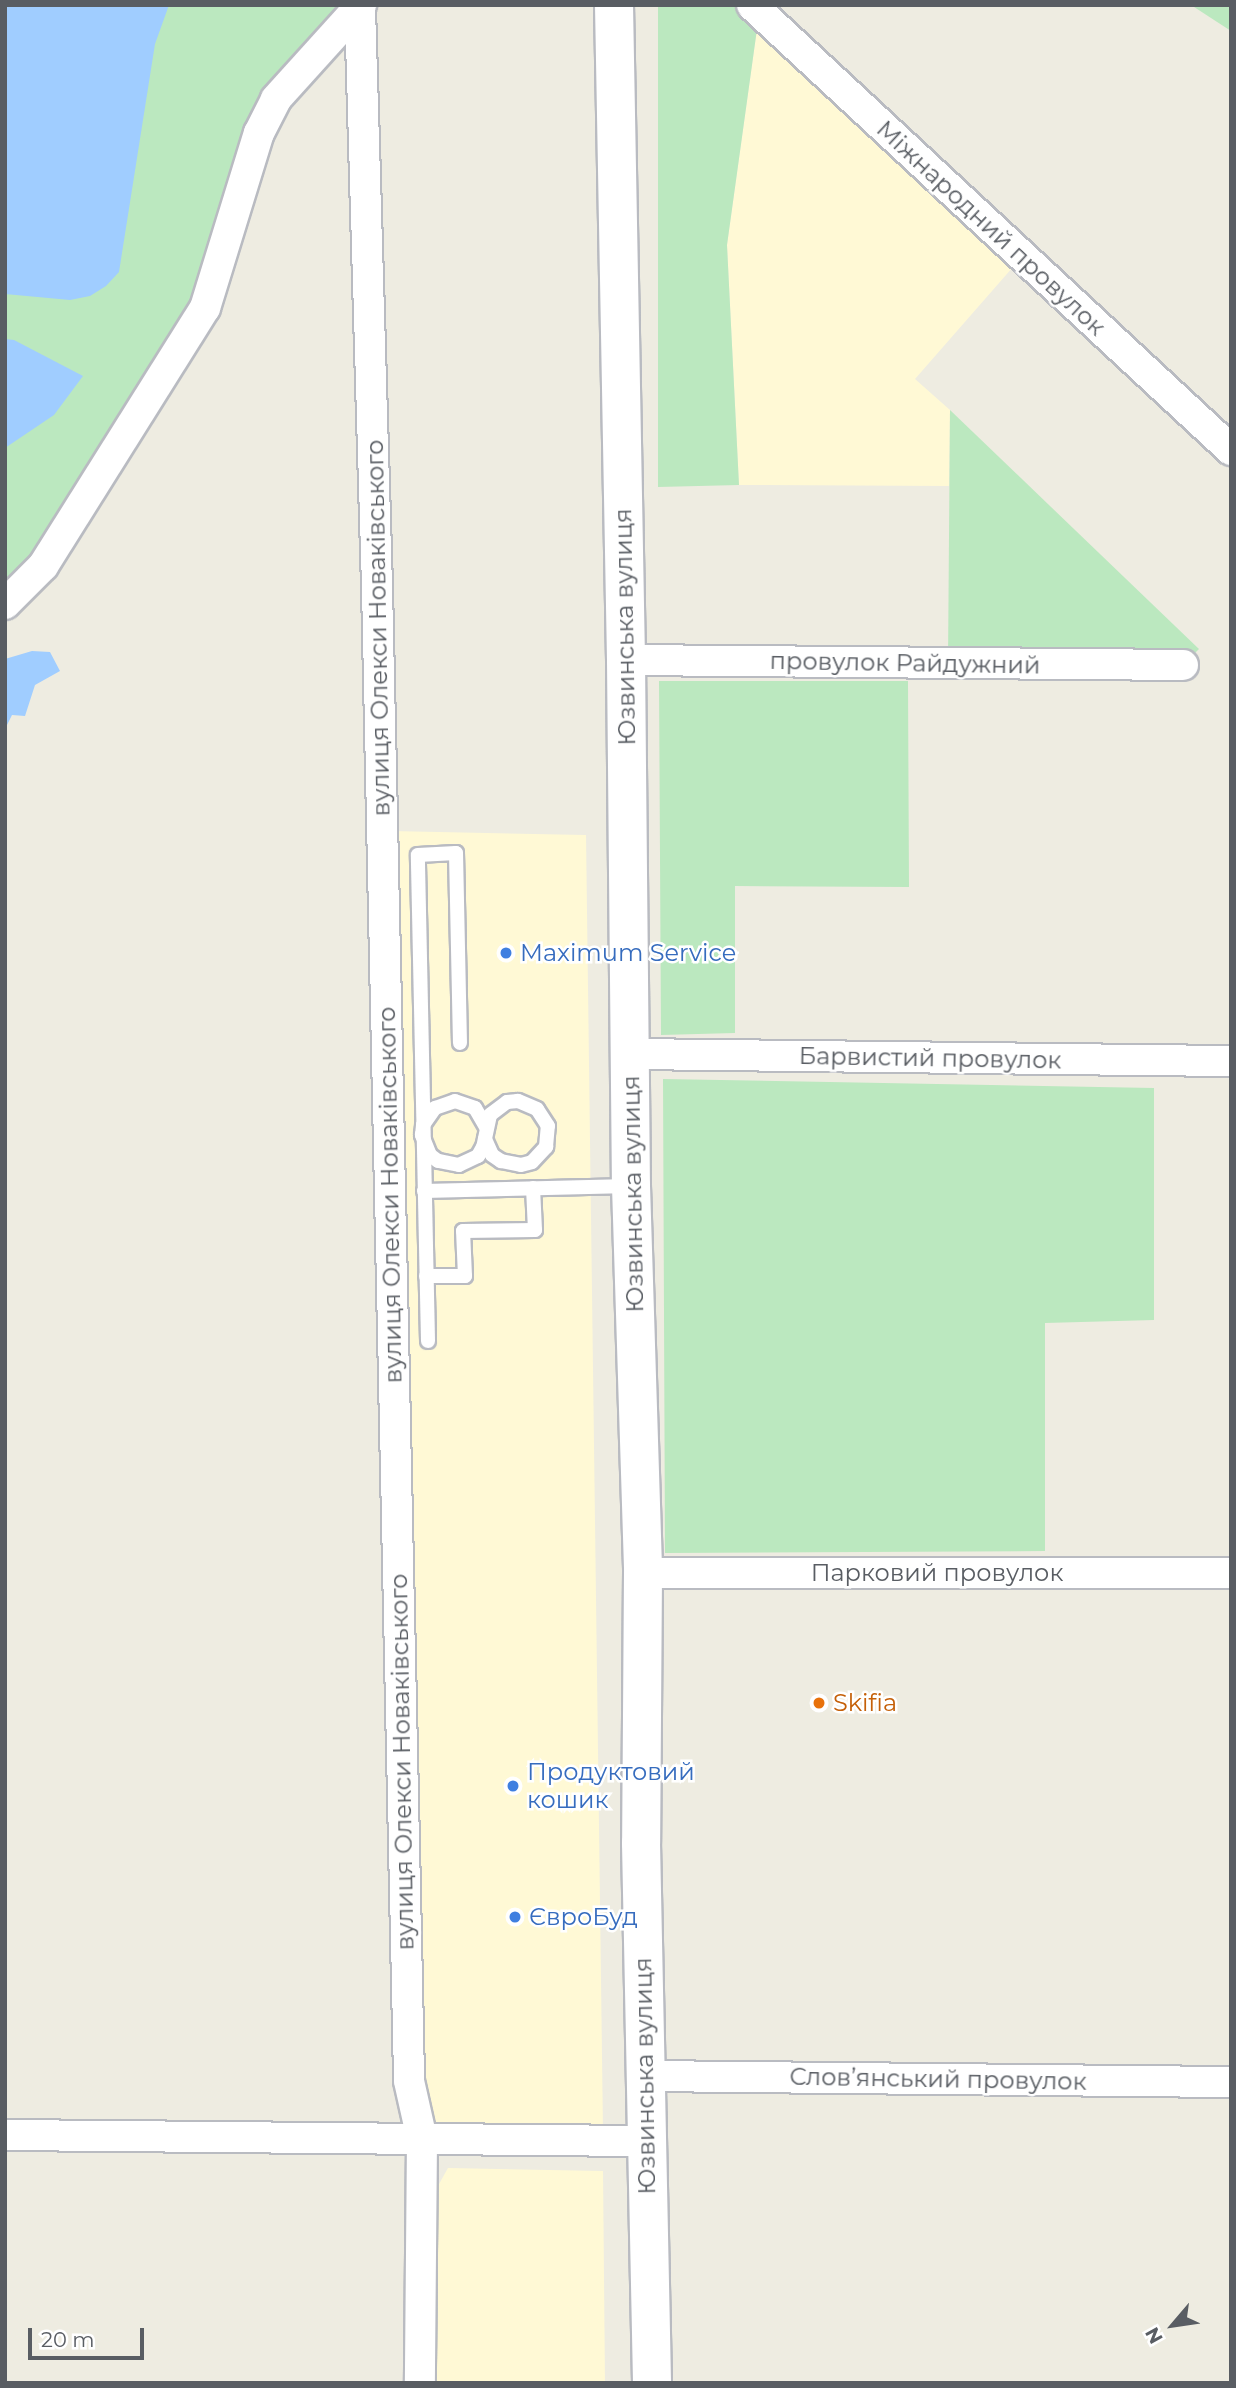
<!DOCTYPE html>
<html>
<head>
<meta charset="utf-8">
<style>
	body { margin:0 }
	#map { position:relative; width:1236px; height:2388px; overflow:hidden; background:#eeece1; font-family:Montserrat,sans-serif }
	div>[style] { position:absolute }
	.commercial>* { inset:0; background:#fff9d5 }
	.green>* { inset:0; background:#bbe8bf }
	.water>* { inset:0; background:#a0cdff }
	.roads { filter:drop-shadow(2px 0 #b9bbc1) drop-shadow(-2px 0 #b9bbc1) drop-shadow(0 2px #b9bbc1) drop-shadow(0 -2px #b9bbc1) }
	.service>* { height:14px; margin:-7px; padding:0 7px; transform-origin:7px; border-radius:7px; background:#fff }
	.minor>* { height:30px; margin:-15px; padding:0 15px; transform-origin:15px; border-radius:15px; background:#fff }
	.secondary>* { height:38px; margin:-19px; padding:0 19px; transform-origin:19px; border-radius:19px; background:#fff }
	.dots>* { width:19px; height:19px; translate:-50% -50%; box-sizing:border-box; border:4px solid #fff; border-radius:50% }
	span { translate:-50% -50%; white-space:nowrap; text-align:center; line-height:1.15; -webkit-text-stroke:5px #fff; paint-order:stroke }
	.street-label { font-size:24px; color:#595d63 }
	.shop-label { font-size:24px; color:#366cbe }
	.left { translate:0 -50%; text-align:left }
	.food-label { font-size:24px; color:#c56008 }
	.frame { position:absolute; inset:0; border:7px solid #595d63; pointer-events:none }
	.north { position:absolute; left:1138px; top:2290px; width:70px; height:70px; -webkit-text-stroke:5px #fff; paint-order:stroke; rotate:241deg; font-size:19px; font-weight:700; line-height:28px; text-align:center; color:#595d63 }
	.north::after { content:''; display:block; margin:auto; width:24px; height:32px; background:#595d63; clip-path:polygon(50% 0,100% 100%,50% 72%,0 100%) }
	.scale { position:absolute; left:28px; top:2328px; width:116px; height:32px; box-sizing:border-box; border:4px solid #595d63; border-top:0; padding-left:9px; font-size:21px; line-height:24px; white-space:nowrap; color:#595d63; -webkit-text-stroke:5px #fff; paint-order:stroke }
</style>
</head>
<body>
<div id="map">
	<div class="commercial">
		<div style="clip-path:polygon(757px 29px,1013px 267px,915px 379px,950px 410px,949px 486px,739px 485px,727px 245px)"></div>
		<div style="clip-path:polygon(390px 831px,586px 835px,603px 2132px,428px 2130px,417px 2077px)"></div>
		<div style="clip-path:polygon(448px 2168px,603px 2171px,605px 2383px,436px 2383px,434px 2193px)"></div>
	</div>
	<div class="green">
		<div style="clip-path:polygon(5px 5px,361px 5px,291px 80px,215px 282px,5px 604px)"></div>
		<div style="clip-path:polygon(658px 5px,776px 5px,757px 29px,727px 245px,739px 485px,658px 487px)"></div>
		<div style="clip-path:polygon(1191px 5px,1231px 5px,1231px 31px)"></div>
		<div style="clip-path:polygon(950px 410px,1199px 649px,1183px 665px,948px 663px)"></div>
		<div style="clip-path:polygon(659px 681px,908px 681px,909px 887px,735px 886px,735px 1033px,661px 1035px)"></div>
		<div style="clip-path:polygon(663px 1079px,1154px 1088px,1154px 1320px,1045px 1323px,1045px 1551px,665px 1553px)"></div>
	</div>
	<div class="water">
		<div style="clip-path:polygon(5px 5px,169px 5px,155px 44px,119px 272px,106px 286px,90px 296px,70px 300px,5px 294px)"></div>
		<div style="clip-path:polygon(5px 339px,14px 340px,83px 376px,54px 415px,5px 448px)"></div>
		<div style="clip-path:polygon(32px 651px,50px 652px,60px 671px,35px 685px,25px 716px,12px 715px,5px 729px,5px 659px)"></div>
	</div>
	<div class="roads">
		<div class="service">
			<div style="left:485px;top:1139px;width:17px;rotate:66deg"></div>
			<div style="left:492px;top:1155px;width:11px;rotate:34deg"></div>
			<div style="left:501px;top:1161px;width:20px;rotate:11deg"></div>
			<div style="left:521px;top:1165px;width:11px;rotate:-15deg"></div>
			<div style="left:532px;top:1162px;width:21px;rotate:-47deg"></div>
			<div style="left:546px;top:1147px;width:21px;rotate:-85deg"></div>
			<div style="left:548px;top:1126px;width:20px;rotate:-123deg"></div>
			<div style="left:537px;top:1109px;width:21px;rotate:-157deg"></div>
			<div style="left:518px;top:1101px;width:11px;rotate:175deg"></div>
			<div style="left:507px;top:1102px;width:21px;rotate:143deg"></div>
			<div style="left:490px;top:1115px;width:33px;rotate:102deg"></div>
			<div style="left:483px;top:1147px;width:10px;rotate:119deg"></div>
			<div style="left:478px;top:1156px;width:21px;rotate:155deg"></div>
			<div style="left:459px;top:1165px;width:21px;rotate:-169deg"></div>
			<div style="left:438px;top:1161px;width:10px;rotate:-143deg"></div>
			<div style="left:430px;top:1155px;width:22px;rotate:-112deg"></div>
			<div style="left:422px;top:1135px;width:10px;rotate:-84deg"></div>
			<div style="left:423px;top:1125px;width:21px;rotate:-55deg"></div>
			<div style="left:435px;top:1108px;width:21px;rotate:-19deg"></div>
			<div style="left:455px;top:1101px;width:21px;rotate:19deg"></div>
			<div style="left:475px;top:1108px;width:22px;rotate:60deg"></div>
			<div style="left:424px;top:1191px;width:206px;rotate:-1.4deg"></div>
			<div style="left:426px;top:1276px;width:39px"></div>
			<div style="left:465px;top:1276px;width:45px;rotate:-92.5deg"></div>
			<div style="left:463px;top:1231px;width:72px;rotate:-0.8deg"></div>
			<div style="left:535px;top:1230px;width:42px;rotate:-92.7deg"></div>
			<div style="left:428px;top:1341px;width:486px;rotate:-91.2deg"></div>
			<div style="left:418px;top:855px;width:38px;rotate:-3deg"></div>
			<div style="left:456px;top:853px;width:190px;rotate:88.8deg"></div>
		</div>
		<div class="minor">
			<div style="left:752px;top:5px;width:654px;rotate:42.89deg"></div>
			<div style="left:360px;top:7px;width:580px;rotate:88.32deg"></div>
			<div style="left:377px;top:587px;width:1494px;rotate:88.77deg"></div>
			<div style="left:409px;top:2081px;width:59px;rotate:77.4deg"></div>
			<div style="left:422px;top:2139px;width:244px;rotate:90.5deg"></div>
			<div style="left:5px;top:604px;width:54px;rotate:-45deg"></div>
			<div style="left:43px;top:566px;width:305px;rotate:-57.9deg"></div>
			<div style="left:205px;top:308px;width:183px;rotate:-72.9deg"></div>
			<div style="left:259px;top:133px;width:38px;rotate:-63deg"></div>
			<div style="left:276px;top:99px;width:127px;rotate:-47.9deg"></div>
			<div style="left:626px;top:660px;width:557px;rotate:0.51deg"></div>
			<div style="left:630px;top:1054px;width:601px;rotate:0.67deg"></div>
			<div style="left:643px;top:1573px;width:588px"></div>
			<div style="left:645px;top:2076px;width:586px;rotate:0.59deg"></div>
			<div style="left:5px;top:2135px;width:641px;rotate:0.54deg"></div>
		</div>
		<div class="secondary">
			<div style="left:614px;top:5px;width:655px;rotate:88.95deg"></div>
			<div style="left:626px;top:660px;width:526px;rotate:89.46deg"></div>
			<div style="left:631px;top:1186px;width:387px;rotate:88.2deg"></div>
			<div style="left:643px;top:1573px;width:270px;rotate:90.4deg"></div>
			<div style="left:641px;top:1843px;width:540px;rotate:88.83deg"></div>
		</div>
	</div>
	<div class="dots">
		<div style="left:506px;top:953px;background:#3f7fe0"></div>
		<div style="left:819px;top:1703px;background:#e8710a"></div>
		<div style="left:513px;top:1786px;background:#3f7fe0"></div>
		<div style="left:515px;top:1917px;background:#3f7fe0"></div>
	</div>
	<div class="street-label">
		<span style="left:991px;top:228px;rotate:43deg">Міжнародний провулок</span>
		<span style="left:625px;top:627px;rotate:-91deg">Юзвинська вулиця</span>
		<span style="left:378px;top:628px;rotate:-91deg">вулиця Олекси Новаківського</span>
		<span style="left:905px;top:663px;rotate:1deg">провулок Райдужний</span>
		<span style="left:930px;top:1058px;rotate:1deg">Барвистий провулок</span>
		<span style="left:633px;top:1194px;rotate:-91deg">Юзвинська вулиця</span>
		<span style="left:390px;top:1195px;rotate:-91deg">вулиця Олекси Новаківського</span>
		<span style="left:937px;top:1573px">Парковий провулок</span>
		<span style="left:402px;top:1762px;rotate:-91deg">вулиця Олекси Новаківського</span>
		<span style="left:645px;top:2076px;rotate:-91deg">Юзвинська вулиця</span>
		<span style="left:938px;top:2079px;rotate:1deg">Словʼянський провулок</span>
	</div>
	<div class="shop-label">
		<span class="left" style="left:520px;top:953px">Maximum Service</span>
		<span class="left" style="left:527px;top:1786px">Продуктовий<br>кошик</span>
		<span class="left" style="left:529px;top:1917px">ЄвроБуд</span>
	</div>
	<div class="food-label">
		<span class="left" style="left:833px;top:1703px">Skifia</span>
	</div>
	<div class="frame"></div>
	<div class="north">N</div>
	<div class="scale">20 m</div>
</div>
</body>
</html>
